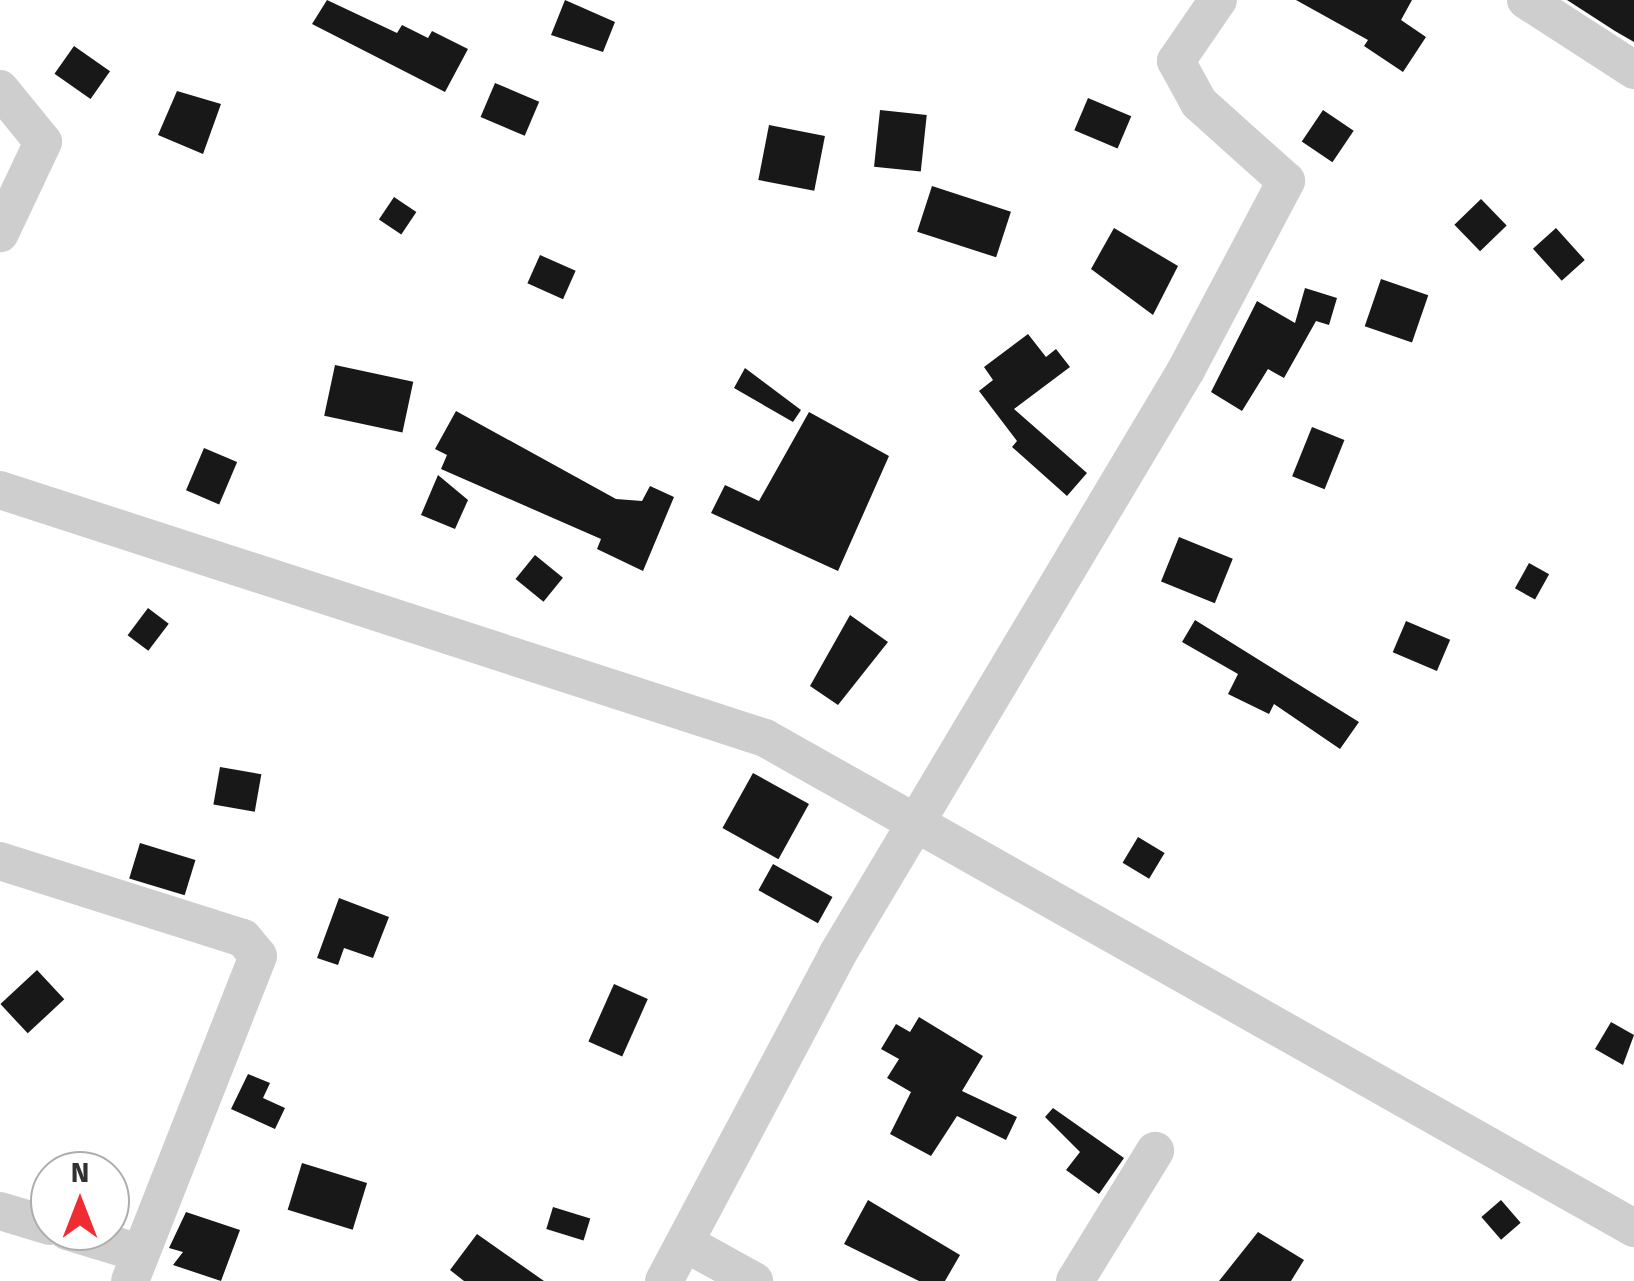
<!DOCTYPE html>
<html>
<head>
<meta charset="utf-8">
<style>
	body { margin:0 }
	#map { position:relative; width:1634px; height:1281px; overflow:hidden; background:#fff; font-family:"Fira Sans",sans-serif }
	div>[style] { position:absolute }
	.building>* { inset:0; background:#181818; transform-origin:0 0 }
	.minor>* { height:38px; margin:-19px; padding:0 19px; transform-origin:19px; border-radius:19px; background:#cecece }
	span { translate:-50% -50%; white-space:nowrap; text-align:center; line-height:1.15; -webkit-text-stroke:10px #fff; paint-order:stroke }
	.north { position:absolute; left:30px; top:1151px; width:100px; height:100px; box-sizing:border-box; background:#fff; border:2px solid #adadad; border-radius:50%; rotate:0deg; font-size:28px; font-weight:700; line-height:40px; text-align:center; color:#313131 }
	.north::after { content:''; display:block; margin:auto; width:35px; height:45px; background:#ef2b34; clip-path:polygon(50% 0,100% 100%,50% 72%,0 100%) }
</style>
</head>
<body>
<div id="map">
	<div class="building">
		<div style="clip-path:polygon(327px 0,397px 33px,402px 25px,428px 38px,432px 31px,468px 49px,445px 92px,312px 24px)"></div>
		<div style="clip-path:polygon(565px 0,615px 22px,603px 52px,551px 35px)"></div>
		<div style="clip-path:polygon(1296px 0,1412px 0,1401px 20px,1426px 37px,1403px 72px,1364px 46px,1368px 40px)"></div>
		<div style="clip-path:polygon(1567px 0,1634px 0,1634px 42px,1615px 31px)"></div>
		<div style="left:74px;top:46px;width:44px;height:34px;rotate:35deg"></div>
		<div style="left:495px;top:83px;width:48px;height:37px;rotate:23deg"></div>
		<div style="clip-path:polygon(177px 91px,221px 104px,203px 154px,158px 135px)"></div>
		<div style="left:1088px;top:98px;width:47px;height:35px;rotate:23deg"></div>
		<div style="left:880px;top:110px;width:47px;height:57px;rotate:6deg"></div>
		<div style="left:1323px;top:110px;width:37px;height:38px;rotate:34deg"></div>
		<div style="left:769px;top:125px;width:57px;height:56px;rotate:11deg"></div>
		<div style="left:932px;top:186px;width:83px;height:48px;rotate:18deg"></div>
		<div style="left:394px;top:197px;width:27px;height:27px;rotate:34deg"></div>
		<div style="left:1481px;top:199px;width:37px;height:37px;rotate:46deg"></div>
		<div style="clip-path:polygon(1114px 228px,1178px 266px,1153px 315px,1091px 269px)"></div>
		<div style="left:1556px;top:228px;width:43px;height:31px;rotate:48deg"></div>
		<div style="left:540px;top:255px;width:39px;height:31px;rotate:24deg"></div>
		<div style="left:1381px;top:279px;width:50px;height:50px;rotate:19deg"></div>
		<div style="clip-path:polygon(1305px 288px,1337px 298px,1329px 325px,1316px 321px,1284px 378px,1268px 369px,1242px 411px,1211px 392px,1257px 301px,1295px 323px)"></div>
		<div style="clip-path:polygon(1028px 334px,1046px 357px,1056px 349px,1070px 367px,1014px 409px,1087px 473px,1067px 496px,1012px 447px,1017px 441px,979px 391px,993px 380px,984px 367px)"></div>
		<div style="left:335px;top:365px;width:80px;height:52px;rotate:12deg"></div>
		<div style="clip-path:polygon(745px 368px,801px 410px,793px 422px,734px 388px)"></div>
		<div style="clip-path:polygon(456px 411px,616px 499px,642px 501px,650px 486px,674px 497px,643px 571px,597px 549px,601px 539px,441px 469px,447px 455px,435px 449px)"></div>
		<div style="clip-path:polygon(809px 412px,889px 456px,838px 571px,711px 513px,725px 485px,759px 501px)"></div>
		<div style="left:1312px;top:427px;width:35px;height:53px;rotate:22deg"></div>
		<div style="left:204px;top:448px;width:36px;height:46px;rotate:23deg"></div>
		<div style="clip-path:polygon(438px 475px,468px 500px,455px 529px,421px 515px)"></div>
		<div style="left:1179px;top:537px;width:58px;height:48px;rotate:22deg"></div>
		<div style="left:535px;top:555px;width:36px;height:31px;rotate:39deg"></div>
		<div style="left:1529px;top:563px;width:23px;height:29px;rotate:29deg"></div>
		<div style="left:148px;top:608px;width:26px;height:34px;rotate:37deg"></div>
		<div style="clip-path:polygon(850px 615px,888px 642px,838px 705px,810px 686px)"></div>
		<div style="clip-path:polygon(1195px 620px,1359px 722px,1340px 749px,1274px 704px,1269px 714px,1228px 694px,1238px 674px,1182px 642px)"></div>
		<div style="left:1406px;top:621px;width:48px;height:34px;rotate:23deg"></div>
		<div style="left:220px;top:767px;width:42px;height:38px;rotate:10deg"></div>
		<div style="left:753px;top:773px;width:64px;height:63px;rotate:29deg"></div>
		<div style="left:1138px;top:837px;width:31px;height:30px;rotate:31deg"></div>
		<div style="left:140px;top:843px;width:58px;height:37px;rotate:17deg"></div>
		<div style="left:773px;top:864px;width:68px;height:30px;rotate:29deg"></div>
		<div style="clip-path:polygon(339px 898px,389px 917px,373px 958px,344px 948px,338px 965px,317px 958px)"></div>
		<div style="left:37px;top:970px;width:40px;height:50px;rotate:47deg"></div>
		<div style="left:614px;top:984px;width:37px;height:63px;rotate:24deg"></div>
		<div style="clip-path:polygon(919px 1017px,983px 1056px,962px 1091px,1017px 1117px,1006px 1140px,957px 1116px,931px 1156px,890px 1134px,911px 1092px,887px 1078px,899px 1059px,881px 1049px,896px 1024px,910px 1032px)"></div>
		<div style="clip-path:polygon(1611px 1022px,1634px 1035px,1623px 1065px,1595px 1049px)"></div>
		<div style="clip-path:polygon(248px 1074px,270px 1083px,263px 1098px,285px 1108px,275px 1129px,231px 1109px)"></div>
		<div style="clip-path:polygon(1053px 1108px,1124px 1158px,1099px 1194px,1066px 1170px,1080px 1152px,1045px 1117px)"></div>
		<div style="left:302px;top:1163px;width:68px;height:49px;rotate:17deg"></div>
		<div style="clip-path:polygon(868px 1200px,960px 1255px,945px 1281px,919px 1281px,844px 1244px)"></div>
		<div style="left:1501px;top:1200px;width:30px;height:26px;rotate:49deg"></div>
		<div style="left:553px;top:1207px;width:39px;height:23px;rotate:17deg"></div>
		<div style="clip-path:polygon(186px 1212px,240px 1230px,221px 1281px,173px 1265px,183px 1252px,169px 1248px)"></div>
		<div style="clip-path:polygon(1258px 1232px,1304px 1260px,1291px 1281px,1219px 1281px)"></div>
		<div style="clip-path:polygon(477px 1234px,544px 1281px,464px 1281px,450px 1270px)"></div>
	</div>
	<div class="minor">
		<div style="left:1526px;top:0;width:129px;rotate:32.9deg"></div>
		<div style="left:0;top:89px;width:68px;rotate:50.9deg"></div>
		<div style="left:43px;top:142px;width:101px;rotate:115.3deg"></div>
		<div style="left:0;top:490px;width:804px;rotate:17.96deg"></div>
		<div style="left:765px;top:738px;width:998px;rotate:29.42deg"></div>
		<div style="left:0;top:861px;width:255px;rotate:17.6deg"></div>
		<div style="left:243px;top:938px;width:23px;rotate:50deg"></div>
		<div style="left:258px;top:956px;width:349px;rotate:111.5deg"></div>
		<div style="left:0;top:1211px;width:52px;rotate:16.7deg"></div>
		<div style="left:67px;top:1231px;width:76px;rotate:16.8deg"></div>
		<div style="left:685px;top:1243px;width:79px;rotate:28.8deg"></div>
		<div style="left:664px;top:1281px;width:369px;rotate:-62deg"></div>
		<div style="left:837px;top:955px;width:681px;rotate:-59.18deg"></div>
		<div style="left:1186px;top:370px;width:214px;rotate:-62.1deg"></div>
		<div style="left:1286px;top:181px;width:117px;rotate:-138.1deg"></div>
		<div style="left:1199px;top:103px;width:48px;rotate:-118.7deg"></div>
		<div style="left:1176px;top:61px;width:74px;rotate:-55.5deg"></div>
		<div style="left:1075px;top:1281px;width:153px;rotate:-58.4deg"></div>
	</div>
	<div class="north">N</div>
</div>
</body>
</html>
